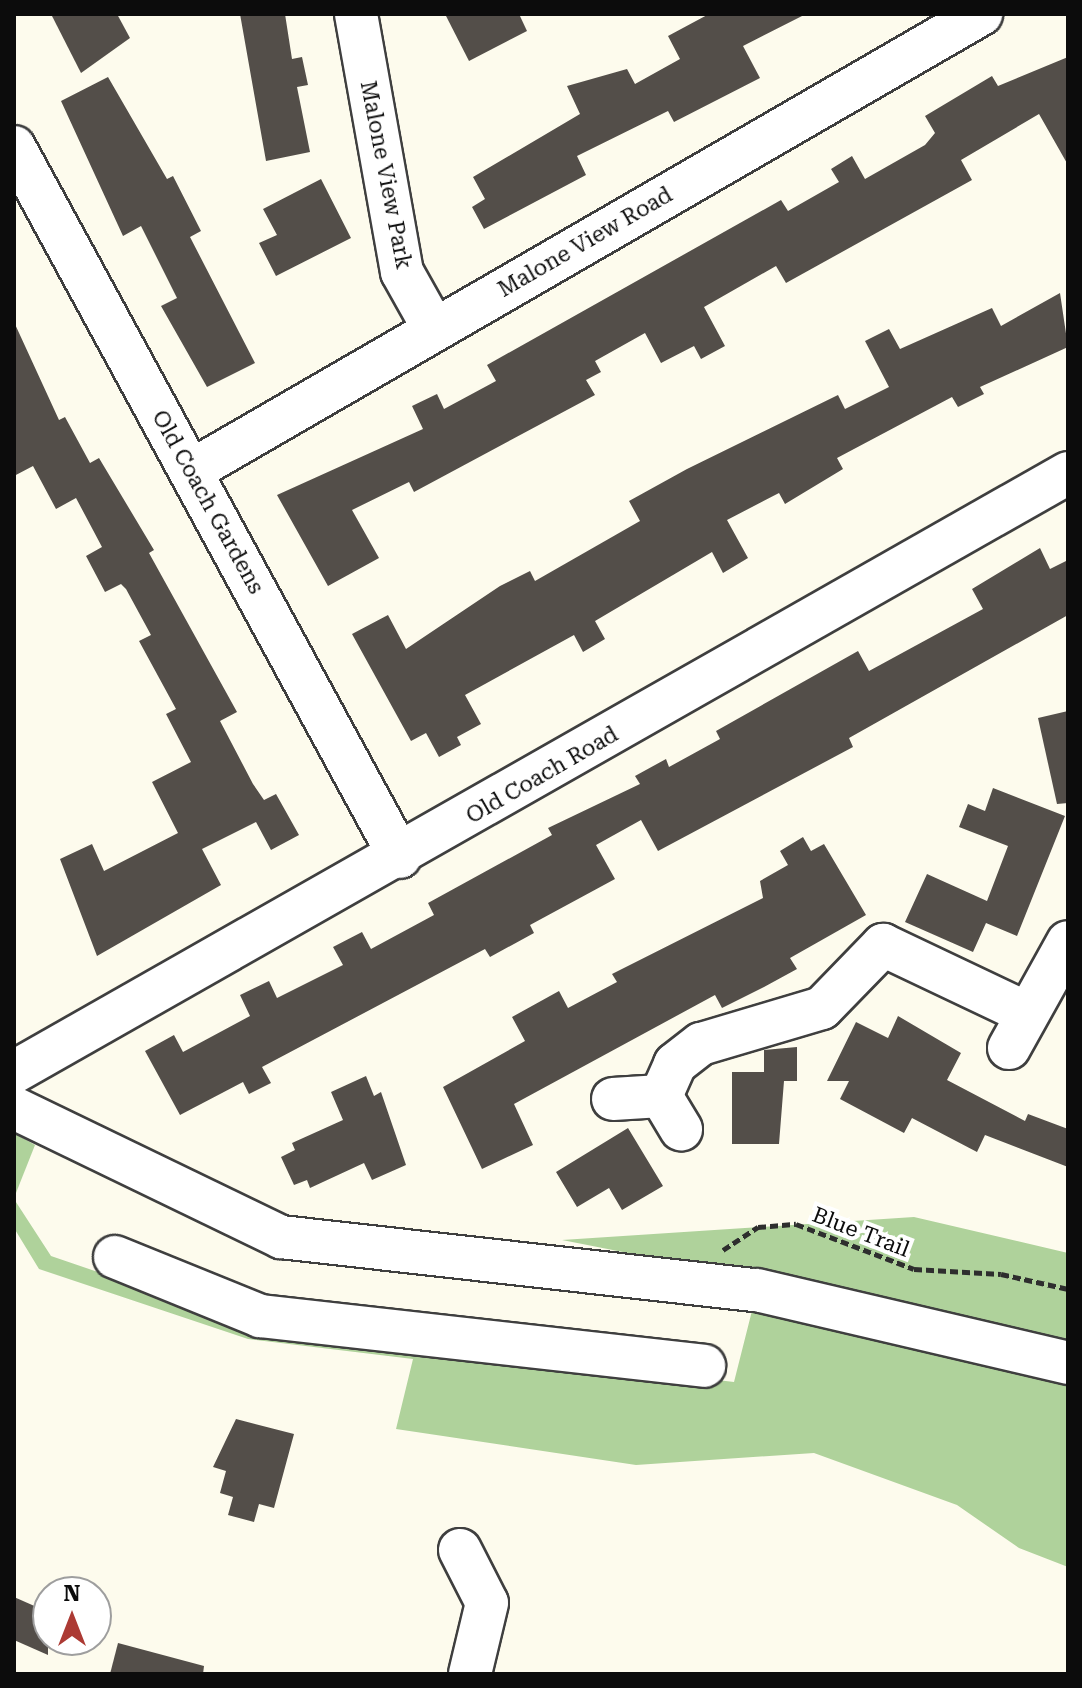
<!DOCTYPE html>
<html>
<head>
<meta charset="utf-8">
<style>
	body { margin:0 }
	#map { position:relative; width:1082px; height:1688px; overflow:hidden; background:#fdfbed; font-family:"Roboto Serif",serif }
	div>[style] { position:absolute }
	.forest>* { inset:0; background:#afd29b }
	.building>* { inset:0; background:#534e49 }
	.path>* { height:5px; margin-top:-2.5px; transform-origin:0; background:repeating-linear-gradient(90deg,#2e2e2e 0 8px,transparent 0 12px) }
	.roads { filter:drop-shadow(2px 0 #3f3f3f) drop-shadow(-2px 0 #3f3f3f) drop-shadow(0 2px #3f3f3f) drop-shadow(0 -2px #3f3f3f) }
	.minor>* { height:42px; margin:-21px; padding:0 21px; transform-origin:21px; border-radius:21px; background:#fff }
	span { translate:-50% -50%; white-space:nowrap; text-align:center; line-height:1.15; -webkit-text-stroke:8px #fff; paint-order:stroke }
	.street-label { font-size:22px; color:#0c0c0c }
	.frame { position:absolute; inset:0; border:16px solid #0c0c0c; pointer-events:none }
	.north { position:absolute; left:32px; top:1576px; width:80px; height:80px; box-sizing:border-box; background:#fff; border:2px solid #9e9e9e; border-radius:50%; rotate:0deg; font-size:22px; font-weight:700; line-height:32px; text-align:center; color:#0c0c0c }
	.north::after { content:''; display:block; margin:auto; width:28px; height:36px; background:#ac3a34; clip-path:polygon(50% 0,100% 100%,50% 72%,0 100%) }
</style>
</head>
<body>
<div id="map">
	<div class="forest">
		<div style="clip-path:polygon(14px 1133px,35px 1145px,14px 1198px)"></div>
		<div style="clip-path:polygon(14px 1199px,51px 1256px,250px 1324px,734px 1382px,760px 1279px,562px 1240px,914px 1217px,1068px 1253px,1068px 1567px,1019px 1548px,957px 1505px,814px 1453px,636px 1465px,396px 1429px,413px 1359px,248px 1339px,39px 1269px,14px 1228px)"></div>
	</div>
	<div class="building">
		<div style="clip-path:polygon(51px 14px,117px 14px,130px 38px,81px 73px)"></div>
		<div style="clip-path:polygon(240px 14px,285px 14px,292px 59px,302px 57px,308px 85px,297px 87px,310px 152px,266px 161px)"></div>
		<div style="clip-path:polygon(445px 14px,519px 14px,527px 31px,469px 61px)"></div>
		<div style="clip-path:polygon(709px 14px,806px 14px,743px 46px,760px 78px,674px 122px,668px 111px,577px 156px,586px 175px,484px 229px,472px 207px,485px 199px,473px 177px,580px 114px,567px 86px,627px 69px,635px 84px,680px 59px,668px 36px)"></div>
		<div style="clip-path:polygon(1068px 57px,1068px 165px,1039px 114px,961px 160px,972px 180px,786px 283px,776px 266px,704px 307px,725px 346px,701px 359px,694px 346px,661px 363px,645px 333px,595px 361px,601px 372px,586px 380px,595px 395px,414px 492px,409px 482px,352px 510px,379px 558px,328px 586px,277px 495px,423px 429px,412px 406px,437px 394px,444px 409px,496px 381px,487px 365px,781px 200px,788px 211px,839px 182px,831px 169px,852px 156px,865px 179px,925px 145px,935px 133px,925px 116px,992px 76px,998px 86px)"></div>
		<div style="clip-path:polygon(108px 77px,167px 179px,173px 176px,201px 231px,190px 237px,255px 363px,207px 387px,161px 306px,177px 298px,141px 226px,123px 236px,61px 101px)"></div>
		<div style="clip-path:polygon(321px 179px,351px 238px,276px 276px,259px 243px,277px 235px,263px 209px)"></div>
		<div style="clip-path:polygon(1060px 293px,1068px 347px,980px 387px,984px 394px,958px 407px,952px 397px,837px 458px,843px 469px,785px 504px,779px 493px,727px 520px,748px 558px,723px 573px,712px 552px,595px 621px,605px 639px,583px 652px,574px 635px,465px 695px,481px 724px,457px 737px,461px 745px,439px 757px,426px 733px,411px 741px,352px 634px,388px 615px,406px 649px,500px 586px,530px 571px,535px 581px,640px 521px,629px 501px,687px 469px,838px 395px,845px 409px,889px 387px,865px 341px,889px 329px,900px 349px,992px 308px,1001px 326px)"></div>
		<div style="clip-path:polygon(14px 322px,59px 420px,65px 417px,90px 463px,99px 458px,154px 550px,149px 553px,237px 712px,220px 721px,253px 784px,264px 800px,276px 794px,299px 835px,271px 850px,256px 822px,202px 849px,221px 885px,97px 956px,60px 859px,92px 844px,104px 871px,178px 833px,152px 782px,191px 762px,166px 714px,176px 709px,139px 641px,151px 635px,126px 589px,121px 584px,105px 592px,86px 556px,102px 547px,76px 498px,56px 509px,33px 466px,14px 476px)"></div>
		<div style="clip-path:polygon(1040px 548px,1050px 569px,1068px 560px,1068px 615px,849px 738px,853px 747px,658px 851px,641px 820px,596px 845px,615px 879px,530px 925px,534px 933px,490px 957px,485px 949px,262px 1067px,271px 1083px,249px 1094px,243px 1082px,180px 1115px,145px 1051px,174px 1035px,183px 1052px,250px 1016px,240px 995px,269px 981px,277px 998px,343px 965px,333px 947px,362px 932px,371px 949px,434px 915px,428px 903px,552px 835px,548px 828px,640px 784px,635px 776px,666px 759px,669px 767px,720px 739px,716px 731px,858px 651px,869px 671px,983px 609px,972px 589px)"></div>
		<div style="clip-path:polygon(1068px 711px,1068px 803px,1057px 804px,1038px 718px)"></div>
		<div style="clip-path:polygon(993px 788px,1065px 816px,1017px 936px,986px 923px,973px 952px,905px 922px,927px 874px,987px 901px,1008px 846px,959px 827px,968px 804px,985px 811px)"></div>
		<div style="clip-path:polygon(803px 837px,811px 851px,824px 844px,866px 915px,790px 958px,797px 969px,764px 987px,722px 1008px,715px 995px,514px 1104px,533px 1145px,482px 1169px,443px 1087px,525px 1041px,512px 1017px,559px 991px,568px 1008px,617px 982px,612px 974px,763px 898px,760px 881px,788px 865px,780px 851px)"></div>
		<div style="clip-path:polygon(898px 1016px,961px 1053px,947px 1080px,1025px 1121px,1028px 1114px,1068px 1129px,1068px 1167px,985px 1135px,977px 1152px,912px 1118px,904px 1133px,840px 1099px,849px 1081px,827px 1081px,856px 1022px,888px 1038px)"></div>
		<div style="clip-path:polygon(797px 1047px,797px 1081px,784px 1081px,779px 1144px,732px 1144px,732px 1072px,764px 1072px,764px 1050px)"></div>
		<div style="clip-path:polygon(366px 1076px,374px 1096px,381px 1092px,406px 1165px,372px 1180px,364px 1163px,310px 1188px,307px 1180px,294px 1185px,281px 1157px,295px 1150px,292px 1143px,343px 1120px,331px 1092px)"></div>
		<div style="clip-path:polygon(628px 1128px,663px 1186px,622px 1210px,609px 1188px,577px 1207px,556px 1172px)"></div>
		<div style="clip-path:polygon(236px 1419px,294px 1434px,274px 1508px,259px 1504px,254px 1522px,228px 1515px,233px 1497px,220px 1493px,226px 1471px,213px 1467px)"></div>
		<div style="clip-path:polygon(14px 1597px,48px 1612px,48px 1655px,14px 1640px)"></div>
		<div style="clip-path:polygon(118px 1643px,204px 1666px,203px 1674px,110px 1674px)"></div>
	</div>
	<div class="path">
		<div style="left:723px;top:1250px;width:42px;rotate:-33.3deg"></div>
		<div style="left:758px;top:1227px;width:38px;rotate:-5deg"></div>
		<div style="left:796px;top:1224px;width:126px;rotate:20.9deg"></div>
		<div style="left:914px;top:1269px;width:87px;rotate:3.3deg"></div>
		<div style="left:1001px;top:1274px;width:69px;rotate:12.6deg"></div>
	</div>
	<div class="roads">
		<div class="minor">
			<div style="left:356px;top:14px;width:262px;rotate:79.9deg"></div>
			<div style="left:402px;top:272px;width:65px;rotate:60.7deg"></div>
			<div style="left:14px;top:147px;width:808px;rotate:61.47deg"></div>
			<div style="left:191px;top:471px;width:913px;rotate:-30.05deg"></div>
			<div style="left:1009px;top:1048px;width:121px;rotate:-60.9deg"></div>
			<div style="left:14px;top:1072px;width:1212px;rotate:-29.61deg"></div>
			<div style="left:661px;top:1096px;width:35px;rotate:-66deg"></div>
			<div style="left:675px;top:1064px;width:33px;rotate:-38deg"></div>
			<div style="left:701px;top:1044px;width:126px;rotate:-16.6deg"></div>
			<div style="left:822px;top:1008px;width:88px;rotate:-45.9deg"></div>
			<div style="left:883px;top:945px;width:158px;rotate:25.4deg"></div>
			<div style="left:613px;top:1099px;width:48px;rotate:-3.6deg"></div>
			<div style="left:661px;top:1096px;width:39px;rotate:59deg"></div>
			<div style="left:14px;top:1108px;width:297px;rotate:25.8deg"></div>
			<div style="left:281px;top:1237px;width:479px;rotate:6.4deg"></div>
			<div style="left:757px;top:1290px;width:319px;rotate:13.2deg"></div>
			<div style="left:115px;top:1257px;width:157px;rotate:22.1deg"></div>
			<div style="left:260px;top:1316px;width:447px;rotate:6.4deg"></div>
			<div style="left:460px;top:1550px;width:59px;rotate:63deg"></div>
			<div style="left:487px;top:1603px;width:73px;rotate:103.5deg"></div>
		</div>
	</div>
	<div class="street-label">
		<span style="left:386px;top:175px;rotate:79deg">Malone View Park</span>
		<span style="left:585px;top:242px;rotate:-30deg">Malone View Road</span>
		<span style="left:208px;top:502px;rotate:61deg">Old Coach Gardens</span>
		<span style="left:542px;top:775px;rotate:-30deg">Old Coach Road</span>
		<span style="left:861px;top:1232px;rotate:21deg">Blue Trail</span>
	</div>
	<div class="frame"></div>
	<div class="north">N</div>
</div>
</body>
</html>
